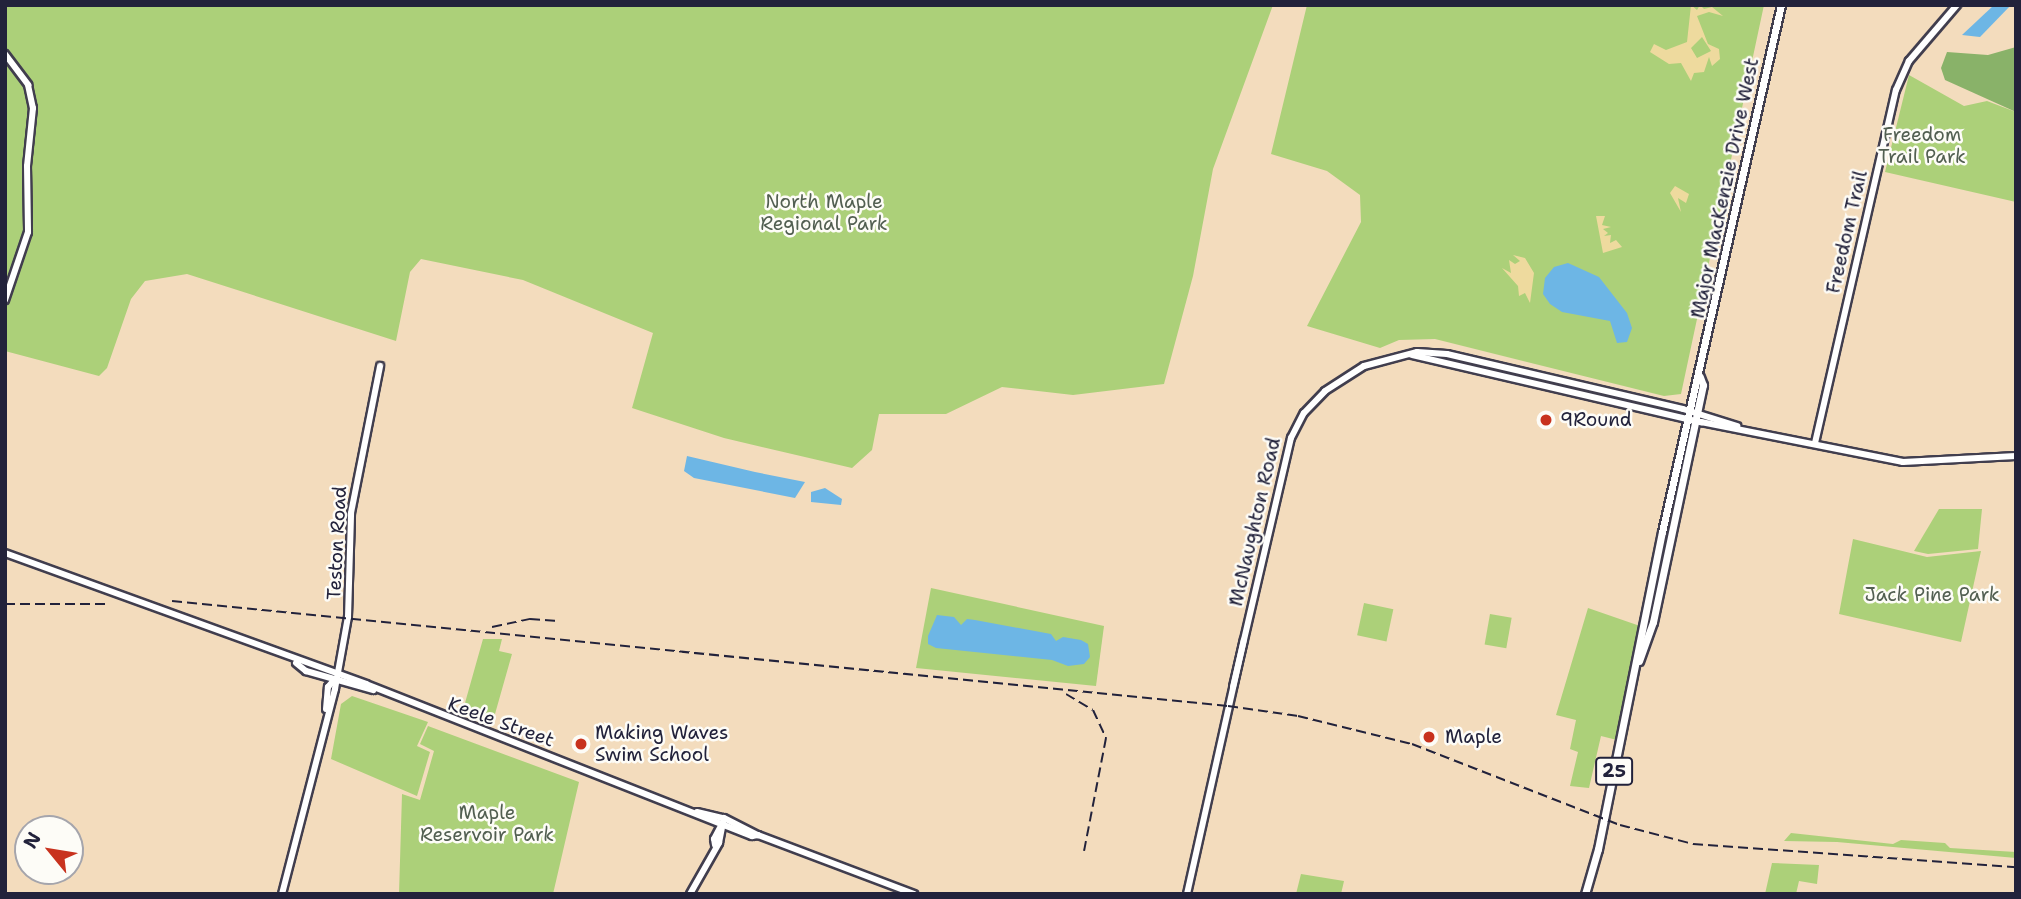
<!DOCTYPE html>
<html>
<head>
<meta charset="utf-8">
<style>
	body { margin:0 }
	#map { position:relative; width:2021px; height:899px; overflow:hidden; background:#f3dcbd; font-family:"Shantell Sans",sans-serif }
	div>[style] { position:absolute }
	.green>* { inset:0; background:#acd079; transform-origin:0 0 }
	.forest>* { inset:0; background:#89b269 }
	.sand>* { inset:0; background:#eeda9e }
	.water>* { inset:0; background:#6db6e5 }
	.roads { filter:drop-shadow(2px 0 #413e4e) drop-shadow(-2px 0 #413e4e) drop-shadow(0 2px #413e4e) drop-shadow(0 -2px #413e4e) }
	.secondary>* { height:6px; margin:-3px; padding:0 3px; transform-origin:3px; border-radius:3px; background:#fff }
	.primary>* { height:7px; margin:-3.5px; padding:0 3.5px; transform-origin:3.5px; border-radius:3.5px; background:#fff }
	.rail>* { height:2px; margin-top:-1px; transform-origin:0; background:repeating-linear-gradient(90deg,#22223b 0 10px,transparent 0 15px) }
	.dots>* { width:19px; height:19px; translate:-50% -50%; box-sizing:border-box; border:4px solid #fdfcf7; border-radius:50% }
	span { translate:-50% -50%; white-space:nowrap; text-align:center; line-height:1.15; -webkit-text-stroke:5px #fdfcf7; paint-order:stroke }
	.shield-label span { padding:2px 5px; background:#fdfcf7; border:2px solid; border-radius:5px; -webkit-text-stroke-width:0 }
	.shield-label { font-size:18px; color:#22223b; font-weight:700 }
	.park-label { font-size:19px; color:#525f51 }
	.street-label { font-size:19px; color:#22223b }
	.poi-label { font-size:19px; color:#22223b }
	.left { translate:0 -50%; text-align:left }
	.frame { position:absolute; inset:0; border:7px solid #22223b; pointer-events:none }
	.north { position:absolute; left:14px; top:815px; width:70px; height:70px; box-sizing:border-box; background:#fdfcf7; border:2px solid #a5a5ac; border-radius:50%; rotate:300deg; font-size:19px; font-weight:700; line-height:28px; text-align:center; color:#22223b }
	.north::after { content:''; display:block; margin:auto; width:24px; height:32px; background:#c8321e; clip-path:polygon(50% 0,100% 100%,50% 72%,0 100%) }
</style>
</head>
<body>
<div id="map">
	<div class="green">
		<div style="clip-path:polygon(5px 5px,1273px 5px,1213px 169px,1193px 276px,1164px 384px,1073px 395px,1002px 387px,946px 414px,879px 414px,872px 450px,852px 468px,724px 438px,632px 408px,653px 333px,523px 280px,421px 259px,410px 272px,396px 341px,187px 274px,145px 281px,131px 299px,107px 368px,99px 376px,5px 351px)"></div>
		<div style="clip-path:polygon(1307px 5px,1764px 5px,1681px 394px,1664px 396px,1435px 339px,1399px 340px,1380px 348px,1307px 326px,1361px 222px,1360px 195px,1327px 171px,1271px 154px)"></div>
		<div style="clip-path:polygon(1909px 75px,1964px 106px,1987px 101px,2016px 112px,2016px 202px,1885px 172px)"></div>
		<div style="clip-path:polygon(1939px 509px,1982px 509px,1978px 549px,1928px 554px,1914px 551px)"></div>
		<div style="clip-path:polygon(1853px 539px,1927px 557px,1981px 551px,1961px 642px,1839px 614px)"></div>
		<div style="clip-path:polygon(931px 588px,1104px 626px,1096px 686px,916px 668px)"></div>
		<div style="left:1364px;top:603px;width:30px;height:33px;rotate:12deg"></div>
		<div style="clip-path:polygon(1588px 608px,1640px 626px,1617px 740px,1601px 736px,1589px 788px,1570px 786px,1578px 752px,1570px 749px,1576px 720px,1556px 715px)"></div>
		<div style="left:1490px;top:614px;width:22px;height:31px;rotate:10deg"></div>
		<div style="clip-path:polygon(483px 639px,502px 639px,499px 651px,512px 654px,493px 721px,463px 710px)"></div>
		<div style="clip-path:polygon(352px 696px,428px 722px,417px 746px,430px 752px,417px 796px,331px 759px,341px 704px)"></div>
		<div style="clip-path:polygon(428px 726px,579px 782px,553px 894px,399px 894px,402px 794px,420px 800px,434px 751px,420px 744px)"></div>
		<div style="clip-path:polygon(1791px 833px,1893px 844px,1901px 840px,1945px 843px,1950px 848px,2016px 852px,2016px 858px,1837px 842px,1784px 841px)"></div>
		<div style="clip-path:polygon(1772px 863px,1819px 865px,1817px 884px,1799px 881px,1796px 894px,1765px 894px)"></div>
		<div style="clip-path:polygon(1301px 874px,1344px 881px,1341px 894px,1296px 894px)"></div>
	</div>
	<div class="forest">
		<div style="clip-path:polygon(2016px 47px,2016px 112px,1945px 80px,1941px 68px,1947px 52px,1988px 55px)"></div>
	</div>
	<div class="sand">
		<div style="clip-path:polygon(evenodd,1691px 5px,1697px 10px,1700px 5px,1704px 9px,1712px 7px,1723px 16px,1709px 12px,1697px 16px,1708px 44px,1719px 49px,1720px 59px,1712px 66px,1709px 57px,1704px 72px,1694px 73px,1691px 81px,1681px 63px,1669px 64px,1650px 52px,1654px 44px,1666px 50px,1687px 42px,1691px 5px,1702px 37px,1711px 51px,1697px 58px,1691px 48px,1702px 37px)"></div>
		<div style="clip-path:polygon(1675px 186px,1689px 194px,1686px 203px,1678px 198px,1681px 212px,1670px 193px)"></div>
		<div style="clip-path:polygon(1596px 216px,1605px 216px,1602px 225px,1611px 227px,1603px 229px,1608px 233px,1604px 236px,1611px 235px,1610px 243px,1616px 240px,1622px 247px,1603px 253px)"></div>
		<div style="clip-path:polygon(1513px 255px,1525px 258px,1534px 273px,1530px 303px,1525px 293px,1519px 296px,1518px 286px,1502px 268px,1511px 273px,1509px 260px,1515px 264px,1520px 261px)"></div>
	</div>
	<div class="water">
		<div style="clip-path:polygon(1994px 5px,2011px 5px,1980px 37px,1962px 35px)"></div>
		<div style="clip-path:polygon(1568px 263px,1599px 277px,1627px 313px,1632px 328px,1627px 342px,1617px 343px,1610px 321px,1562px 312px,1550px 304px,1543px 294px,1545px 278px,1554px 267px)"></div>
		<div style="clip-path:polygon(687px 456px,755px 472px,805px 482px,795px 498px,694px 478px,684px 471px)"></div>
		<div style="clip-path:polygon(825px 488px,842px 499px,841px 505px,811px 502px,811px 492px)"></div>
		<div style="clip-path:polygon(937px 615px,954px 617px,961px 625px,967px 619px,975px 620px,1051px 634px,1056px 641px,1063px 637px,1081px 640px,1088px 644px,1090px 657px,1084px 664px,1068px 666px,1052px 660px,936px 648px,928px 644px,928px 636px)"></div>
	</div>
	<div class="roads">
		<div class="secondary">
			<div style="left:5px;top:54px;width:39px;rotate:53deg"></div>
			<div style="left:28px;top:85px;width:24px;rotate:78deg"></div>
			<div style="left:33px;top:108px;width:58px;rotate:95.9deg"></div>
			<div style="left:27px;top:166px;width:66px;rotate:89.1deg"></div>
			<div style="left:28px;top:232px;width:72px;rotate:108.7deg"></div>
			<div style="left:1412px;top:355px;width:297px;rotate:13.1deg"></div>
			<div style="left:1701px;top:422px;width:206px;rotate:11.2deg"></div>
			<div style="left:1903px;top:462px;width:113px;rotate:-3deg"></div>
			<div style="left:1815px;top:443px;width:362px;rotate:-77.1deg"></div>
			<div style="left:1896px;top:90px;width:32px;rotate:-66deg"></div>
			<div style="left:1909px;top:61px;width:74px;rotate:-49.4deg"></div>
			<div style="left:5px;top:553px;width:384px;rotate:19.9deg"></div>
			<div style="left:366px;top:684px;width:415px;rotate:21.5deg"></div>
			<div style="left:752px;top:836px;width:6px;rotate:-9deg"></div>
			<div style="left:758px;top:835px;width:167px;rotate:20.7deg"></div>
			<div style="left:296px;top:663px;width:13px;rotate:39deg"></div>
			<div style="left:306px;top:671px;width:70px;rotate:15.8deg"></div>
			<div style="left:1233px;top:687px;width:256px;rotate:-76.9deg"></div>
			<div style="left:1291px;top:438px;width:28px;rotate:-63deg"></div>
			<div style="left:1304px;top:413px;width:30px;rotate:-46deg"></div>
			<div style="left:1325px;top:391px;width:46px;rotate:-32.7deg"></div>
			<div style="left:1364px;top:366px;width:55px;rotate:-14.8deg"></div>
			<div style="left:1417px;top:352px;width:30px;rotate:4deg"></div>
			<div style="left:1447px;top:354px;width:242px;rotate:13.1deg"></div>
			<div style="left:1683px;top:409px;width:57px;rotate:17.5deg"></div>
			<div style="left:326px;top:709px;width:22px;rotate:-85deg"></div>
			<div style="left:328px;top:687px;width:9px;rotate:-49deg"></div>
			<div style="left:697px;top:812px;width:28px;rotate:13deg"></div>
			<div style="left:724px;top:818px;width:38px;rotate:27deg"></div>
			<div style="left:715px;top:845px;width:6px;rotate:-99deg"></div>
			<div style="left:714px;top:839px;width:17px;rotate:-62deg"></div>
			<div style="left:282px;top:894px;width:212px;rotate:-75.5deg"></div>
			<div style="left:335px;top:689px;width:73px;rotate:-79.8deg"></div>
			<div style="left:348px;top:617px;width:104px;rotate:-88.3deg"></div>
			<div style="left:351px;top:513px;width:150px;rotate:-78.8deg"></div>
			<div style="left:690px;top:894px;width:59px;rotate:-60.4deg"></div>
			<div style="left:719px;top:843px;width:25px;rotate:-79deg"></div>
			<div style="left:1187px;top:894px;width:260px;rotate:-77.4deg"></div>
		</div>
		<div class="primary">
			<div style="left:1639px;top:661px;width:41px;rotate:-70.3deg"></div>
			<div style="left:1653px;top:622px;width:242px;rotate:-78.1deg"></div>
			<div style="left:1703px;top:385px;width:9px;rotate:-111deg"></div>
			<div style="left:1585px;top:894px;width:47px;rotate:-73.9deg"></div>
			<div style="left:1598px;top:849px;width:323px;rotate:-78.6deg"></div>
			<div style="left:1662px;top:532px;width:540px;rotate:-77.28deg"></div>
		</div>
	</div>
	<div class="rail">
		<div style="left:172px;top:601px;width:1061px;rotate:5.68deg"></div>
		<div style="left:1228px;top:706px;width:71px;rotate:8.1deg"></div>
		<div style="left:1298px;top:716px;width:117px;rotate:13.8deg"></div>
		<div style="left:1412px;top:744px;width:223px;rotate:21.3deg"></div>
		<div style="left:1620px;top:825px;width:75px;rotate:14.6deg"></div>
		<div style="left:1693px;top:844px;width:324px;rotate:4.1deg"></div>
		<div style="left:5px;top:604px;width:101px"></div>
		<div style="left:492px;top:627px;width:39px;rotate:-12deg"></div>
		<div style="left:530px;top:619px;width:28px;rotate:4deg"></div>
		<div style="left:1066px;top:694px;width:31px;rotate:31deg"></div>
		<div style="left:1093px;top:710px;width:31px;rotate:65deg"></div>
		<div style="left:1106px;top:738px;width:115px;rotate:101deg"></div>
	</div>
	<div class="dots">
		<div style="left:1546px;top:420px;background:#c8321e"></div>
		<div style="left:1429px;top:737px;background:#c8321e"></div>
		<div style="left:581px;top:744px;background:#c8321e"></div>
	</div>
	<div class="shield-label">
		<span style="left:1614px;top:771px">25</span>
	</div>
	<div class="park-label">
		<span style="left:1922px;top:146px">Freedom<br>Trail Park</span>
		<span style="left:824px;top:213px">North Maple<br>Regional Park</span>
		<span style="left:1932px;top:595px">Jack Pine Park</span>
		<span style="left:487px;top:824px">Maple<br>Reservoir Park</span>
	</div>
	<div class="street-label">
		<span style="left:1725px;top:188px;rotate:-78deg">Major MacKenzie Drive West</span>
		<span style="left:1847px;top:232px;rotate:-77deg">Freedom Trail</span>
		<span style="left:1255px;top:522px;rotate:-77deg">McNaughton Road</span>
		<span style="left:337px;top:543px;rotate:-87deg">Teston Road</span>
		<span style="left:501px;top:722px;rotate:20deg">Keele Street</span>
	</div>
	<div class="poi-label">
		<span class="left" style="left:1560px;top:420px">9Round</span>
		<span class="left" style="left:595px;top:744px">Making Waves<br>Swim School</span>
		<span class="left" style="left:1445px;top:737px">Maple</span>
	</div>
	<div class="frame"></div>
	<div class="north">N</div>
</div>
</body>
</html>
